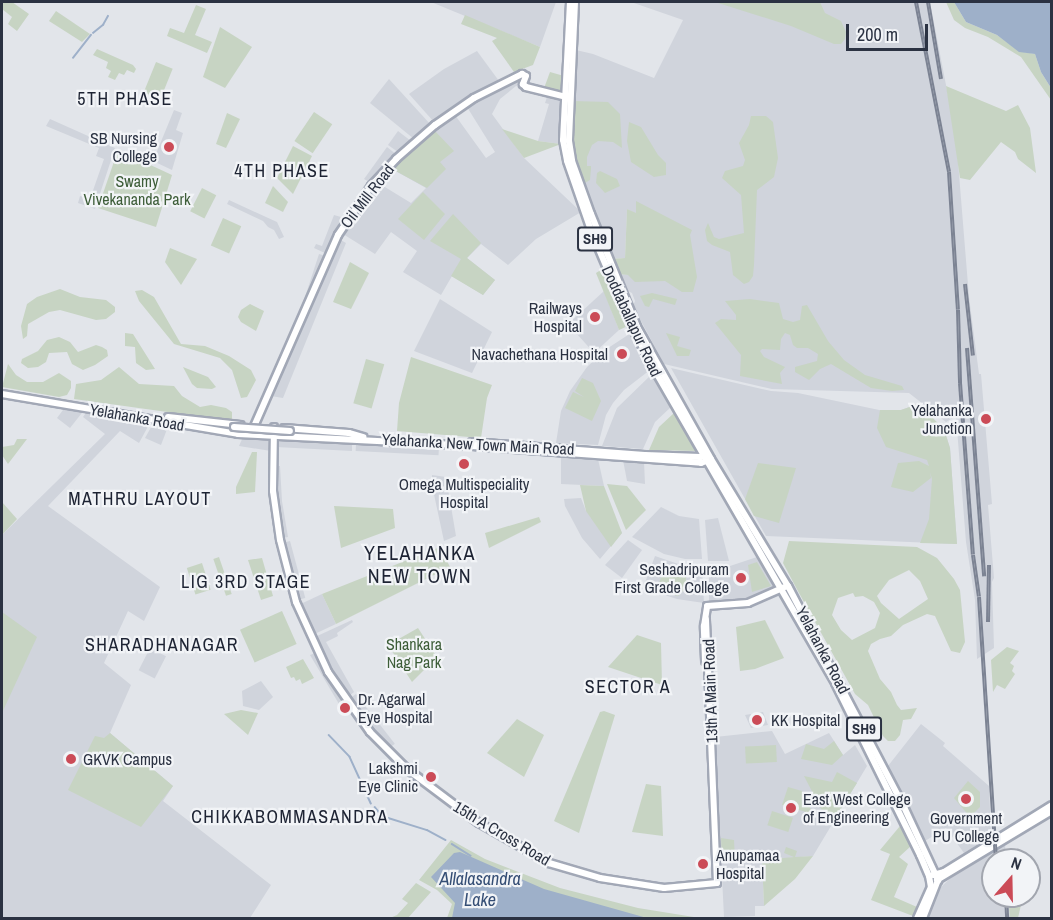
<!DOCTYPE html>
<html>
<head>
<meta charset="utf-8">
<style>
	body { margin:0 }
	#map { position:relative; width:1053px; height:920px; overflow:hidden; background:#e2e5ea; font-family:"Archivo Narrow",sans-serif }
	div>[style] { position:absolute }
	.built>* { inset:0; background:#d0d4dc; transform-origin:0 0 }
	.green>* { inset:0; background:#c7d4c3; transform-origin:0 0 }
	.water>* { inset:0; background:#9eb0c9 }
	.stream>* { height:1.5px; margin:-0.75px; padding:0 0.75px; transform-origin:0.75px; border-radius:0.75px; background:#9eb0c9 }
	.roads { filter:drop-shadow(2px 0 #a2a8b6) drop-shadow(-2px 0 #a2a8b6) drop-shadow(0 2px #a2a8b6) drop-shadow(0 -2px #a2a8b6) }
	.major>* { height:6px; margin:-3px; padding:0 3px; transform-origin:3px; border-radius:3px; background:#fff }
	.rail>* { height:4px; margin-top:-2px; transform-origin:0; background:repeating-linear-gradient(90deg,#f2f4f7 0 4.5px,#7c8393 0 9px); box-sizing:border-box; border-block:2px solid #7c8393 }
	.bridges { filter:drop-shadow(2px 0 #a2a8b6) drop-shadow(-2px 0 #a2a8b6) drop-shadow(0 2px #a2a8b6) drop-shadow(0 -2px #a2a8b6) }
	.major-bridge>* { height:6px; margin:-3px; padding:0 3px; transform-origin:3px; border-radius:3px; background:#fff }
	.dots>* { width:16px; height:16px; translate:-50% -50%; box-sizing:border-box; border:3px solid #f2f4f7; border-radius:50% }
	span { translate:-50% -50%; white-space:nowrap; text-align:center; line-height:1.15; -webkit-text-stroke:4.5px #f2f4f7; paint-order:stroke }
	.shield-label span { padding:2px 4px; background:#f2f4f7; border:2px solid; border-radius:4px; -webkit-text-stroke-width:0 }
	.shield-label { font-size:15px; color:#2b3242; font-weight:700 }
	.poi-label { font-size:16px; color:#2b3242 }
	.right { translate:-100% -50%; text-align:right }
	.left { translate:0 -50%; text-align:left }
	.park-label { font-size:16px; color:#3d5d38 }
	.street-label { font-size:16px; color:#2b3242 }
	.neighbourhood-label { font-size:18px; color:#1d2333; letter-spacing:1.5px }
	.water-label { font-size:18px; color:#354e75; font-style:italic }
	.quarter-label { font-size:20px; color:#1d2333; letter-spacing:1.5px }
	.frame { position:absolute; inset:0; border:3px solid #2b3242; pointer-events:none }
	.north { position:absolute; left:981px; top:848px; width:60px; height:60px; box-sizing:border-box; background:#f2f4f7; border:2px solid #a2a6af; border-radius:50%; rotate:20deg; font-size:16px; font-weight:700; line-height:24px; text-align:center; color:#2b3242 }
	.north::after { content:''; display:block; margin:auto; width:21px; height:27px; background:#cb4b57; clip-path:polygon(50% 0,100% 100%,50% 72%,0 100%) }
	.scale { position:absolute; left:846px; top:24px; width:82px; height:27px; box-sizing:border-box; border:3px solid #2b3242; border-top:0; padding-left:8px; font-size:18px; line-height:21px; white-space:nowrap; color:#2b3242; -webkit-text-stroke:4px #f2f4f7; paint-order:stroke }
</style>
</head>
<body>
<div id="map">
	<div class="built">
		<div style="clip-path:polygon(431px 2px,556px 2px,540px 47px)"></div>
		<div style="clip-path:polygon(631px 2px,930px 2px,956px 137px,969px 297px,979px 374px,981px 374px,992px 504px,988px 505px,994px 578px,992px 582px,994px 648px,977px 659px,975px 600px,966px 542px,956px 416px,946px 422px,909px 393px,772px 389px,664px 364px,633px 306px,635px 301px,632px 293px,626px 290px,618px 274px,665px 278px,636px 214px,627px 209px,625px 258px,611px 259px,583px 186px,571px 140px,576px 50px,593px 54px,654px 78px,683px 20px)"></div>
		<div style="clip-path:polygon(477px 51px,499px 81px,434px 122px,409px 94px,444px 69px)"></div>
		<div style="clip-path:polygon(523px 77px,521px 87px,516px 86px,500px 99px,492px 114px,524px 158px,581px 212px,536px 239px,508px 265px,481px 244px,467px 258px,495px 280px,483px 295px,452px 276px,441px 295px,403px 272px,417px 251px,391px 232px,375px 254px,343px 234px,380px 184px,411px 203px,426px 188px,392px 169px,439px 125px,455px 115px,486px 158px,495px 152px,467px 107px)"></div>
		<div style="clip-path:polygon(389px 79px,431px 125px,414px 139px,370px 103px)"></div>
		<div style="clip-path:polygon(548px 94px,562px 98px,561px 144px,538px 141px,549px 104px,545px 103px)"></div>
		<div style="clip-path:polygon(174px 110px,182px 113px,176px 130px,183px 133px,172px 170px,153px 161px)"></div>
		<div style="clip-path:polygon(50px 119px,115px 148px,95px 209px,78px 203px,80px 196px,90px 199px,104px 159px,96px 156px,99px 148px,46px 126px)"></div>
		<div style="clip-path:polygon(398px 131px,411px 141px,398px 152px,388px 145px)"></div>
		<div style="clip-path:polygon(387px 147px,397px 155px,371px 183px,364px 179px)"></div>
		<div style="clip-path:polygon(229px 200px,277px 222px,284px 237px,279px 239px,274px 230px,268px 227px,263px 221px,227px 204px)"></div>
		<div style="clip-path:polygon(334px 215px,341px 217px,327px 254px,314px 248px,316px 244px,322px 246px)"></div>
		<div style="clip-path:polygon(339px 239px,346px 243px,283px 398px,271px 396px)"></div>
		<div style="left:319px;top:254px;width:6px;height:45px;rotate:18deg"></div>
		<div style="clip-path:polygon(604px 291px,619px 330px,594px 353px,568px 324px)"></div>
		<div style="clip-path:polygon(440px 299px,492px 332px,472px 373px,414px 351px)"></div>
		<div style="clip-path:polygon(631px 333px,650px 370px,624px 390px,613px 403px,606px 415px,598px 445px,556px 443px,561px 411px,570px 391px,587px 367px,605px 350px)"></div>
		<div style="clip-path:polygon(671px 368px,771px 391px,798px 393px,884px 411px,901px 410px,918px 404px,944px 429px,950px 448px,957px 544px,766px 536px)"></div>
		<div style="clip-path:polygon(652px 374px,671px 407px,655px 422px,643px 449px,602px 446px,617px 408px)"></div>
		<div style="clip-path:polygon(66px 406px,85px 409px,70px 428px,57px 418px)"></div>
		<div style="clip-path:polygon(88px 410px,151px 421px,139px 443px,120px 431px,48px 506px,160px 587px,144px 621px,128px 611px,104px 663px,131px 685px,110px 733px,173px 786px,163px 801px,271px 885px,250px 918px,2px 918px,2px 535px,105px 434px,83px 417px)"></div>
		<div style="clip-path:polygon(154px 422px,169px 424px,161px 445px,145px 438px)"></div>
		<div style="clip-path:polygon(243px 437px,271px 439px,271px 451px,239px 446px)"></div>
		<div style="clip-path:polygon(277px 439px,352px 444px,352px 451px,276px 447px)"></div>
		<div style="left:356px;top:444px;width:83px;height:7px;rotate:3deg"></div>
		<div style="clip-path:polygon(561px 457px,598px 459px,604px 486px,561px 484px)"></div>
		<div style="clip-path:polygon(623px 460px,644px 462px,645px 484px,627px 481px)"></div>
		<div style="clip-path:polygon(275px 466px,280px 466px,282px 501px,288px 537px,283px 538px,277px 501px)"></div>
		<div style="clip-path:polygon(432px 475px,446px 477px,456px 536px,444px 541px,432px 485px)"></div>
		<div style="clip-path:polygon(581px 498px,586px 511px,618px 525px,622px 533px,600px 559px,582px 538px,565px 506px,564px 499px)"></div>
		<div style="clip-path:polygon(661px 507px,679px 516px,699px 519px,702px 559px,685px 559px,664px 554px,632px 537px)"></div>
		<div style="clip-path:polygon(718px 518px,729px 561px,708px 561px,705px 520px)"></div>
		<div style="clip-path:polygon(628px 540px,642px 550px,622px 578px,605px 565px)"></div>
		<div style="left:290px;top:541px;width:59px;height:6px;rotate:75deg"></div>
		<div style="clip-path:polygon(655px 556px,684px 566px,702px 567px,704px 603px,677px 599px,643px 588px)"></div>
		<div style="clip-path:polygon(760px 556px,779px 588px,734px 603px,709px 606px,709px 567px,730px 566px)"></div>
		<div style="left:322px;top:594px;width:33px;height:23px;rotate:65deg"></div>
		<div style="clip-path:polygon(352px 620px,353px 622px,337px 633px,338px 636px,326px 642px,354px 692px,348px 697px,315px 637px)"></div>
		<div style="left:150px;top:648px;width:18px;height:25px;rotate:27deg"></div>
		<div style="clip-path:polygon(315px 653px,344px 700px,339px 704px,310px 655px)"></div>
		<div style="clip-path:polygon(261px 681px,273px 697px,259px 710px,243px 706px,242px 691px)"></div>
		<div style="left:356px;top:694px;width:63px;height:7px;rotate:52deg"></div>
		<div style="clip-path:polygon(763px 712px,768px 725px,751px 728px,745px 715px)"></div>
		<div style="clip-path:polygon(921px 724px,945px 743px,943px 746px,989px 786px,991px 836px,964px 853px,946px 828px,925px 841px,888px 766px)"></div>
		<div style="clip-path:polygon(772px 731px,785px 754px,829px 733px,843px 755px,855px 745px,867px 766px,813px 856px,762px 860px,764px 906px,755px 906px,755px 916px,724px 917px,715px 737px)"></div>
		<div style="clip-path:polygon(1005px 844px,1006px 860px,993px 860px,993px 896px,1008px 896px,1010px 918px,927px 918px,941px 887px,956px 873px)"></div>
	</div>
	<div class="green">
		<div style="clip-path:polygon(2px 2px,12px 2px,29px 14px,17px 31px,8px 24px,12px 17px,2px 9px)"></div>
		<div style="clip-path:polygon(715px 2px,820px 2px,825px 13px,841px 21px,846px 32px,845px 39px,841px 44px,834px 44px,791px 26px)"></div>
		<div style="clip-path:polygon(946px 2px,954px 2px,966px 22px,997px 35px,1019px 51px,1035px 54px,1041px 72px,1051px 88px,1051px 100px,1021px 57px,988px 37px,965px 28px,954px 20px)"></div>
		<div style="clip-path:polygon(196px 5px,206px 9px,195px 35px,212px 42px,207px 53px,167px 36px,170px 28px,184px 33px)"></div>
		<div style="clip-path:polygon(56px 11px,90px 34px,82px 42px,49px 21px)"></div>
		<div style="clip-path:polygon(465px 15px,540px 47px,533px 65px,514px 72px,492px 41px,497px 38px,461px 24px)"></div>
		<div style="clip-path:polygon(220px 27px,252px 47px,225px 88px,203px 77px)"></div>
		<div style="clip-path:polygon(97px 49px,133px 65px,136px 69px,134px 73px,127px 70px,124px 75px,119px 73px,115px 80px,108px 77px,111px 71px,106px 68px,108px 62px,93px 55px)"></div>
		<div style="left:156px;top:62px;width:18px;height:33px;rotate:22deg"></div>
		<div style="clip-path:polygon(550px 72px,564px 76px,562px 95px,543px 91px)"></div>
		<div style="clip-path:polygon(946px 86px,1006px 111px,1018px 105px,1030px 128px,1036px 173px,1018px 159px,1015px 152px,1001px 142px,970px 180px,960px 178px)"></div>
		<div style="clip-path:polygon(573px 101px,608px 102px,620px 114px,622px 148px,613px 142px,598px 141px,592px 145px,587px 157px,587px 166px,591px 166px,591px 169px,590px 180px,583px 184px,571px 140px)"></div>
		<div style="left:314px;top:112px;width:22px;height:35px;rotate:34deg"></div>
		<div style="clip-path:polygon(227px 113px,240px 119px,226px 148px,216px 144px)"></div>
		<div style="clip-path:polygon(751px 116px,766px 116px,773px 122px,778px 158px,774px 177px,757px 190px,754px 265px,753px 276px,749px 282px,744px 284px,733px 275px,730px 252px,712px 245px,707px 241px,705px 230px,708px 223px,714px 237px,719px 239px,744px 233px,741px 195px,722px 178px,725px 171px,743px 166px,745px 160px,739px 143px,749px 125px)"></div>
		<div style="clip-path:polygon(629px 122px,641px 127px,658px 155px,666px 163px,666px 175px,654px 177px,631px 162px,627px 141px)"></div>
		<div style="clip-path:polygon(502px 129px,538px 141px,561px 144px,524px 158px)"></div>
		<div style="clip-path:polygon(434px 130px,454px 151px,440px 162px,446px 169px,427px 188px,392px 169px)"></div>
		<div style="clip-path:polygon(293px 146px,312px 156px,293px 194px,277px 178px)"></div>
		<div style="clip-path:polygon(118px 150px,172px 175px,156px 227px,98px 208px)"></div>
		<div style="clip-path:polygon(600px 171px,617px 179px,620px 186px,605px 193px,596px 183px,597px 173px)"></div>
		<div style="clip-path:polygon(273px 186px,288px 202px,283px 212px,265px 203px)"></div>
		<div style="left:202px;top:188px;width:16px;height:26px;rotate:27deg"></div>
		<div style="clip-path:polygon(423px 192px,445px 214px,424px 240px,398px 219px)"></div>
		<div style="clip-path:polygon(636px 201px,692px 230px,690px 235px,697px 277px,693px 292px,682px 292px,665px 281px,635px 282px,628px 275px,618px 274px,611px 259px,625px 258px,627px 209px,636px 213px)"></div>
		<div style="clip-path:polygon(453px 214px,481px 243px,467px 258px,495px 280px,483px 295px,451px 276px,461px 259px,430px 241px)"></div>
		<div style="left:223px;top:218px;width:20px;height:30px;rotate:24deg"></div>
		<div style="clip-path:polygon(170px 248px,197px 259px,181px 285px,165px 262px)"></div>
		<div style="clip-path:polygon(350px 262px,369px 273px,351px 309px,333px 302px)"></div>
		<div style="clip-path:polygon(607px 266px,628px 326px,619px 330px,596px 273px)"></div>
		<div style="clip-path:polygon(60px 289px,80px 297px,106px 300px,115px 307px,115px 312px,106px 319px,96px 320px,60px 310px,49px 312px,28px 324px,27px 336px,23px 339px,21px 326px,27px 304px,37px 297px)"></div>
		<div style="clip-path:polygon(142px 290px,154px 297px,181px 344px,205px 346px,229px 356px,251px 370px,256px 380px,247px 397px,241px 398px,232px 370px,220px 358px,174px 344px,139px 301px,135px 291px)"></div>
		<div style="clip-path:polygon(652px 293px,677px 299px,675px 305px,653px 299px,649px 307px,645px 306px,640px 296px)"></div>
		<div style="clip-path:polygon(750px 299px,779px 303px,783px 319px,793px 322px,800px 320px,802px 306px,807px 305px,828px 341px,844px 360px,865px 375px,902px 386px,904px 390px,892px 391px,871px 388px,831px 364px,820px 369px,809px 380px,795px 372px,795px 367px,817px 361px,818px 354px,808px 348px,797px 348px,793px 345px,790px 335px,785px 333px,781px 339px,780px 350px,762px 349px,760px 351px,764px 357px,785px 367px,780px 373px,782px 384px,740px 376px,741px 355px,715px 323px,721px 319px,736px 320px,736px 315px,725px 301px)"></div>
		<div style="clip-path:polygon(250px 304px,264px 311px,256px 331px,241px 322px,238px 317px,241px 310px)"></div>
		<div style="clip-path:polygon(125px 333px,133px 334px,155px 369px,146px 370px,136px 363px,135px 347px,125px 346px)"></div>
		<div style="clip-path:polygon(666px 333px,680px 337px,677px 346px,691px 350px,689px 356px,677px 356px)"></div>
		<div style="clip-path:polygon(59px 337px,70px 342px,78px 352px,96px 345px,102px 347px,107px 350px,108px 356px,95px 365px,83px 370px,72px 364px,67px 352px,49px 353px,46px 362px,38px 367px,28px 368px,21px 363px,22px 359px,38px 351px,47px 340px)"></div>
		<div style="clip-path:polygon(411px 357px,492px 385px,487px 398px,481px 438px,397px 431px,399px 403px)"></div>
		<div style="left:366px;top:359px;width:19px;height:46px;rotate:16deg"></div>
		<div style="clip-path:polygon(8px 364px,16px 375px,27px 382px,43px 382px,59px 373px,71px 381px,71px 388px,67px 395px,59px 397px,2px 387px)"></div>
		<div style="clip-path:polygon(119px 367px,139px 384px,174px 386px,182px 396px,200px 407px,211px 405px,226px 408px,232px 412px,232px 421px,74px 399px,76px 384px,101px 380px)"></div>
		<div style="clip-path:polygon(183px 367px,208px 377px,216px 387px,212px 389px,197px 388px,192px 384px)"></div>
		<div style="clip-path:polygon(582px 378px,593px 383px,601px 401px,592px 421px,565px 408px,573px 392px,584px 397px,575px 391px)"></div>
		<div style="clip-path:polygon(918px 404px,944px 429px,950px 448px,957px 544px,920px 543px,929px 519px,932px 479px,930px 472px,931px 478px,913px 492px,891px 487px,898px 463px,919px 461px,929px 466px,927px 460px,886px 447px,877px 428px,880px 410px,901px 410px)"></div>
		<div style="clip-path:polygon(674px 413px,696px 451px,649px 450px,659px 427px)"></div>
		<div style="clip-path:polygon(17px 439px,27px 439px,8px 464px,2px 455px,2px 447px,14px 445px)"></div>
		<div style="clip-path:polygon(252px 452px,257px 452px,255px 492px,236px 494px,236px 487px)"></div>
		<div style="clip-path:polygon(758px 463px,796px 468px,779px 523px,754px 516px,745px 499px)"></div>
		<div style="clip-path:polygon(607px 484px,627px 486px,646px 510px,626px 530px)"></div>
		<div style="clip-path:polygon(580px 485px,604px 486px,622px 533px,611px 547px,586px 511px)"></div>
		<div style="clip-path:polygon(2px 502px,17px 519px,2px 535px)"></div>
		<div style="clip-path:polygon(334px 506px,393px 509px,395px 528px,341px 548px)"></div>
		<div style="clip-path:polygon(539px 517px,541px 522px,489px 548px,485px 533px)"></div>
		<div style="clip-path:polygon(evenodd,789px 541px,917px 547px,937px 558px,954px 579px,960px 590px,965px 642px,960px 653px,951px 651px,935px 616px,927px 614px,903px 625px,891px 636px,880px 639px,871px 644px,868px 651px,880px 679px,891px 692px,897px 705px,901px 710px,917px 708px,911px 719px,903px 720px,900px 735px,895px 741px,888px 741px,883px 736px,868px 705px,855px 694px,799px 593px,783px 563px,789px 541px,909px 570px,920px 581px,928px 599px,899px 619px,881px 603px,877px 596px,889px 580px,909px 570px,789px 541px,853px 593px,855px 597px,863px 596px,874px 602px,880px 613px,875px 628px,852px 640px,841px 630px,832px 615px,838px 598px,853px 593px)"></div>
		<div style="clip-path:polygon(440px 547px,450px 567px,336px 624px,322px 594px)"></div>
		<div style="left:219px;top:557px;width:39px;height:6px;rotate:71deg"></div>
		<div style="clip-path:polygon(262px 558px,273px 596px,261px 600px,248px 560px)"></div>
		<div style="clip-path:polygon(757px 562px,771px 586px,752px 592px,748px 565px)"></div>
		<div style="left:202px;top:563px;width:28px;height:16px;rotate:72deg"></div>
		<div style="clip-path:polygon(663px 572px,686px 577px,686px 588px,678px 596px,656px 591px)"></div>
		<div style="left:282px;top:611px;width:36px;height:46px;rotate:66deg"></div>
		<div style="clip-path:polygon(2px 612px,37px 637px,2px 713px)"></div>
		<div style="clip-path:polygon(765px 620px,784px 658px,755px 669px,740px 671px,736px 627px)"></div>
		<div style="clip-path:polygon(418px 628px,437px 657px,412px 682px,388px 645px)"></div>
		<div style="clip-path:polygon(637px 635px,661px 643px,662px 685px,608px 667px)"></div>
		<div style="clip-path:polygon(1007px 647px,1019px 651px,1010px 663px,1014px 666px,1012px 671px,1015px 674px,1005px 689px,997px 685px,993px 692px,991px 660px)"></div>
		<div style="clip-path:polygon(303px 659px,314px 678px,302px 684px,300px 679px,296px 681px,294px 677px,291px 678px,286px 667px)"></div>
		<div style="clip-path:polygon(241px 710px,258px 713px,248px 735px,224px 714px)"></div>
		<div style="clip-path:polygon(604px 711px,615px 715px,579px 833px,554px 821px,600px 712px)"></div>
		<div style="clip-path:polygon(517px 719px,544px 735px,524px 777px,487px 753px)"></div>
		<div style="clip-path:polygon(110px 733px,173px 786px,141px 827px,68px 790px,95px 736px,104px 738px)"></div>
		<div style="clip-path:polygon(834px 741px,843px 755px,832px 765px,801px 759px,806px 744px,824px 749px)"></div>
		<div style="left:776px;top:745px;width:17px;height:31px;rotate:87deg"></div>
		<div style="clip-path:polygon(837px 772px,857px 783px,830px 826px,804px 776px,832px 782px)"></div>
		<div style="clip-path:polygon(968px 781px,980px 792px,980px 807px,970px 817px,954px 798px)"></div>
		<div style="clip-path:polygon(646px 784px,661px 786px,663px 836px,632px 832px)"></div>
		<div style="clip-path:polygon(788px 787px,802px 791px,813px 814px,782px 805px)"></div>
		<div style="left:772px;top:811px;width:22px;height:15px;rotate:18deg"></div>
		<div style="clip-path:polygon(900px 826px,911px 846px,899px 857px,908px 864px,894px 897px,917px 907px,913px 916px,871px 900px,890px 854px,880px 850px)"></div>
		<div style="clip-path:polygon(721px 838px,734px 840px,735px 860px,722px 860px)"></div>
		<div style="clip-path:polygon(451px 840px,485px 859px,560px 888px,638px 908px,700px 918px,447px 918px,452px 904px,437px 890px,419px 880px)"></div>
		<div style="clip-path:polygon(786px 847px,797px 851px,795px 857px,813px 856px,795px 879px,764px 906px,762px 860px,794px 857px,784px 853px)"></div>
		<div style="clip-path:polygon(416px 883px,431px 892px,408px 918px,390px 918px,397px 915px,408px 903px,402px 899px)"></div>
		<div style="clip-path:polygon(1008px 896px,1023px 896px,1018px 918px,1010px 918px)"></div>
	</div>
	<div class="water">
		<div style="clip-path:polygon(954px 2px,1051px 2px,1051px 88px,1041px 72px,1035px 54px,1019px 52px,997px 35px,966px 22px)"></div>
		<div style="clip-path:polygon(460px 852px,544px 889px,647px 918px,452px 918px,455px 903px,431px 877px,454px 853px)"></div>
	</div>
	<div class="stream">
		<div style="left:93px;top:33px;width:13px;rotate:-39deg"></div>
		<div style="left:103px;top:25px;width:10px;rotate:-61deg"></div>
		<div style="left:73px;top:58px;width:29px;rotate:-52deg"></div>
		<div style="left:329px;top:735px;width:30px;rotate:46deg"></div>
		<div style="left:350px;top:757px;width:51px;rotate:65.5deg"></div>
		<div style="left:375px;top:807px;width:11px;rotate:52deg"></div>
		<div style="left:382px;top:816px;width:47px;rotate:17.3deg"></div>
		<div style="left:427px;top:830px;width:21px;rotate:28deg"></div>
		<div style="left:452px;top:844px;width:22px;rotate:32deg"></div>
	</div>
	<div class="roads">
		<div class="major">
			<div style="left:570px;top:2px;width:138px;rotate:92.9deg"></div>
			<div style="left:563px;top:140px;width:21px;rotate:79deg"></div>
			<div style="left:567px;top:161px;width:76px;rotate:70.9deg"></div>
			<div style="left:592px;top:233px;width:102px;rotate:66.9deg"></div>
			<div style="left:632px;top:327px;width:47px;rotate:62.4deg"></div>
			<div style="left:654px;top:369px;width:362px;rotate:60deg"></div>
			<div style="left:835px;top:683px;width:192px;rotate:63.7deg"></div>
			<div style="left:920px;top:855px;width:23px;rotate:67deg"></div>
			<div style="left:929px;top:876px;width:11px;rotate:80deg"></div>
			<div style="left:931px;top:887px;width:34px;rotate:114deg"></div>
			<div style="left:575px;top:2px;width:139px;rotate:92.5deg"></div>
			<div style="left:569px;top:141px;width:20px;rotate:81deg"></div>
			<div style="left:572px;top:161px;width:56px;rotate:70.3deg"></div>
			<div style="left:591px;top:214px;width:122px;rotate:67.8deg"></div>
			<div style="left:637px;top:327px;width:151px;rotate:60.7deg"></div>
			<div style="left:711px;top:459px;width:149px;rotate:58.8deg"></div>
			<div style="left:788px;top:586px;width:250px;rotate:62.3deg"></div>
			<div style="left:904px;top:807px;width:81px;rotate:65deg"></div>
			<div style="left:938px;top:880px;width:41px;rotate:111.5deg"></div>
			<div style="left:2px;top:394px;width:239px;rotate:9.6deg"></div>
			<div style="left:238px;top:434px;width:234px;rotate:2.9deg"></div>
			<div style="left:472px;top:446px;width:230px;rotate:4.2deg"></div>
			<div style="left:701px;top:463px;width:9px;rotate:-21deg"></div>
			<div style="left:168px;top:417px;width:73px;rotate:6.3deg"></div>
			<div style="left:274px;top:427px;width:64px;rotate:90.9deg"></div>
			<div style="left:273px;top:491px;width:49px;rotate:81.9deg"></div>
			<div style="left:280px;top:540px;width:64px;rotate:75.5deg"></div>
			<div style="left:296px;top:602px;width:77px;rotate:65.4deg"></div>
			<div style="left:328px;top:672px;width:73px;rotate:55deg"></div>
			<div style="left:370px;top:732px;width:52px;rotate:45deg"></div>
			<div style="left:407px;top:769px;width:90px;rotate:36.9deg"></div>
			<div style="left:479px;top:823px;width:81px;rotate:29.7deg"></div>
			<div style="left:549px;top:863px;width:53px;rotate:16.4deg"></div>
			<div style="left:600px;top:878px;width:65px;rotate:8.9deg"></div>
			<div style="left:664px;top:888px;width:53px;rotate:-5.4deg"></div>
			<div style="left:717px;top:883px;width:264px;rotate:-92.4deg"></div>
			<div style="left:284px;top:428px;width:65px;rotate:4.4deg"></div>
			<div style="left:349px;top:433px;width:15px;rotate:16deg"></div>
			<div style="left:252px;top:431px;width:214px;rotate:-66.3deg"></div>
			<div style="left:338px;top:235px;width:59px;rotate:-56deg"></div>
			<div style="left:371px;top:186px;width:37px;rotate:-47deg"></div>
			<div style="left:396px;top:159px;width:52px;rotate:-41.1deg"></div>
			<div style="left:435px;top:125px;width:47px;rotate:-34.7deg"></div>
			<div style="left:474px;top:98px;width:54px;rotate:-26.6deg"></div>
			<div style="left:522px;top:74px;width:4px;rotate:27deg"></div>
			<div style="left:526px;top:76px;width:9px;rotate:111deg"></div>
			<div style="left:523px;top:84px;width:4px;rotate:45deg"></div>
			<div style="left:526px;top:87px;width:41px;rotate:14deg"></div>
			<div style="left:472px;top:442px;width:173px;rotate:4.3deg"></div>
			<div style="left:645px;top:455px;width:55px;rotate:2.1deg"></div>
			<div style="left:700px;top:457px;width:7px;rotate:-16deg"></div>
			<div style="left:705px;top:661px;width:35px;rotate:-92deg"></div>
			<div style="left:704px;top:626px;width:20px;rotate:-81deg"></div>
			<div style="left:707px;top:606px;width:41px;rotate:-4.2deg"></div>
			<div style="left:748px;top:603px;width:40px;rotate:-23.4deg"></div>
			<div style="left:933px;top:875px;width:11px;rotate:-15deg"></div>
			<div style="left:944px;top:872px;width:127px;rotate:-31.8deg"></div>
			<div style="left:937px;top:880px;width:134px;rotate:-31deg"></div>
		</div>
	</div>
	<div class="rail">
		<div style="left:916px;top:2px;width:173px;rotate:79deg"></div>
		<div style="left:949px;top:172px;width:138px;rotate:86.3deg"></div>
		<div style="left:958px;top:310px;width:73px;rotate:88.4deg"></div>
		<div style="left:960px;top:383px;width:172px;rotate:85.7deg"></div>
		<div style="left:973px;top:555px;width:42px;rotate:81.9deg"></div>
		<div style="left:979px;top:597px;width:264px;rotate:86.3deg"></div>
		<div style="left:928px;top:2px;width:78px;rotate:80.4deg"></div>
		<div style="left:965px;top:284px;width:72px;rotate:83.7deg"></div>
		<div style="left:967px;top:348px;width:229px;rotate:85.7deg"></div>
		<div style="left:988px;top:622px;width:57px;rotate:-89deg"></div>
		<div style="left:1006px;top:896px;width:22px;rotate:87deg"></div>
	</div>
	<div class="bridges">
		<div class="major-bridge">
			<div style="left:234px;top:427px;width:56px;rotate:4.1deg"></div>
		</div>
	</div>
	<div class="dots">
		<div style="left:169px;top:147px;background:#cb4b57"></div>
		<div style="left:595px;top:317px;background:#cb4b57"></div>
		<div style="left:622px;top:354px;background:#cb4b57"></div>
		<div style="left:986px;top:419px;background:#cb4b57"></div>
		<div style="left:464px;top:464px;background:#cb4b57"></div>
		<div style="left:741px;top:578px;background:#cb4b57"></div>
		<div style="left:345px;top:708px;background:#cb4b57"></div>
		<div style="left:757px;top:720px;background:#cb4b57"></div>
		<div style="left:71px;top:759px;background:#cb4b57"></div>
		<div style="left:431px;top:777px;background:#cb4b57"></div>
		<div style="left:966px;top:799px;background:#cb4b57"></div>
		<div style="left:791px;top:808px;background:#cb4b57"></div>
		<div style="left:703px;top:864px;background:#cb4b57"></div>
	</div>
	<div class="shield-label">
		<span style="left:595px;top:239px">SH9</span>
		<span style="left:864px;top:729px">SH9</span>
	</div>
	<div class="poi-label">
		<span class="right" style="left:157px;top:147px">SB Nursing<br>College</span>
		<span class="right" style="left:582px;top:317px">Railways<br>Hospital</span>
		<span class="right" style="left:608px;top:354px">Navachethana Hospital</span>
		<span class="right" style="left:972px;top:419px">Yelahanka<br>Junction</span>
		<span style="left:464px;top:493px">Omega Multispeciality<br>Hospital</span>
		<span class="right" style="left:729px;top:578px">Seshadripuram<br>First Grade College</span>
		<span class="left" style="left:358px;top:708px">Dr. Agarwal<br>Eye Hospital</span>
		<span class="left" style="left:771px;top:720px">KK Hospital</span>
		<span class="left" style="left:83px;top:759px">GKVK Campus</span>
		<span class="right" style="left:418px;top:777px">Lakshmi<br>Eye Clinic</span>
		<span class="left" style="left:803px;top:808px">East West College<br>of Engineering</span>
		<span style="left:966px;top:827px">Government<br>PU College</span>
		<span class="left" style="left:716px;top:864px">Anupamaa<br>Hospital</span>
	</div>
	<div class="park-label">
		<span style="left:137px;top:190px">Swamy<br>Vivekananda Park</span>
		<span style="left:414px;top:653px">Shankara<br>Nag Park</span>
	</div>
	<div class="street-label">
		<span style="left:367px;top:196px;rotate:-52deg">Oil Mill Road</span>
		<span style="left:632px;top:321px;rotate:65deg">Doddaballapur Road</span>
		<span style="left:137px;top:417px;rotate:10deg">Yelahanka Road</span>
		<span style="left:478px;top:444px;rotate:3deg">Yelahanka New Town Main Road</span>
		<span style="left:823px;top:650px;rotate:62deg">Yelahanka Road</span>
		<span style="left:710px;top:691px;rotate:-92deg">13th A Main Road</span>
		<span style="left:502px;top:833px;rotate:31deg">15th A Cross Road</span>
	</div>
	<div class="neighbourhood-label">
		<span style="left:125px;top:99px">5TH PHASE</span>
		<span style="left:282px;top:171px">4TH PHASE</span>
		<span style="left:140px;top:499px">MATHRU LAYOUT</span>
		<span style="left:246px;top:582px">LIG 3RD STAGE</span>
		<span style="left:162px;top:645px">SHARADHANAGAR</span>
		<span style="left:628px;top:687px">SECTOR A</span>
		<span style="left:290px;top:817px">CHIKKABOMMASANDRA</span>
	</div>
	<div class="water-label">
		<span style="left:480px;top:890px">Allalasandra<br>Lake</span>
	</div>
	<div class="quarter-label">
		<span style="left:420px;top:564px">YELAHANKA<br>NEW TOWN</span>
	</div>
	<div class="frame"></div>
	<div class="north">N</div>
	<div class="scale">200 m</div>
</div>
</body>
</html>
